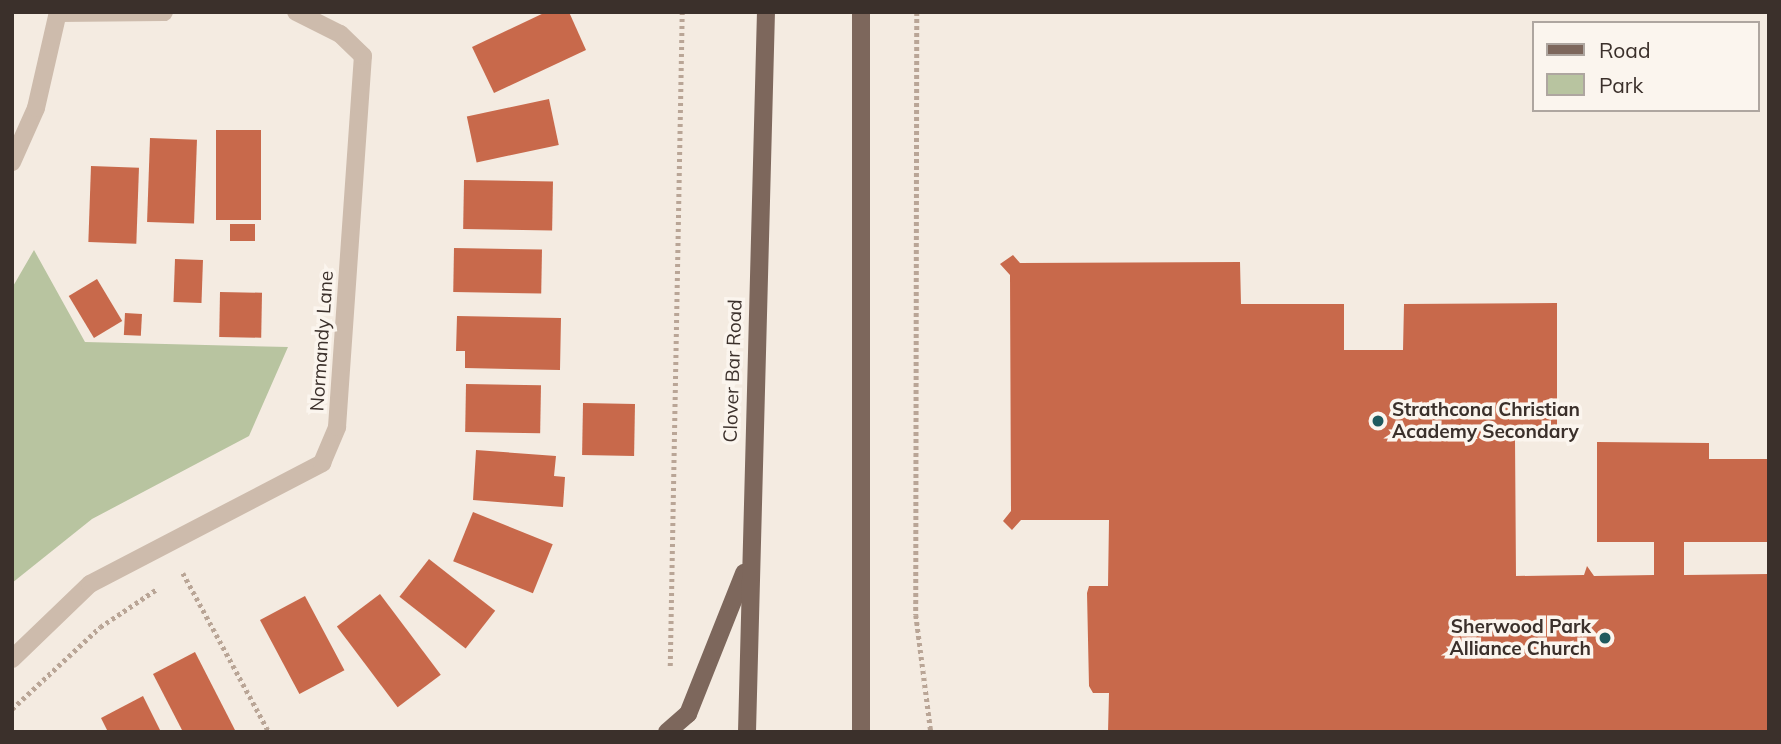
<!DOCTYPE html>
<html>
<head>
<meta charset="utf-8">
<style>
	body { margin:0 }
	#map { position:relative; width:1781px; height:744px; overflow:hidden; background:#f4ebe1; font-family:Mulish,sans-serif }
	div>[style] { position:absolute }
	.green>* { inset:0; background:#b8c4a0 }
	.building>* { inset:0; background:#c8694b; transform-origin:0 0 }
	.path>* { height:4.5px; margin-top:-2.25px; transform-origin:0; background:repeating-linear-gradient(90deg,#b9a596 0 3.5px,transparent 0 7px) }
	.minor>* { height:18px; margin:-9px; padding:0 9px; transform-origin:9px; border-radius:9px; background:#cdbbac }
	.major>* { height:18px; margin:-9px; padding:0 9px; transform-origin:9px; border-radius:9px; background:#7d675c }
	.dots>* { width:19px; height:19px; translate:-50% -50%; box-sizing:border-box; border:4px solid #fbf5ee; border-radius:50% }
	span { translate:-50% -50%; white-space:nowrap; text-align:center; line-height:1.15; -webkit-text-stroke:7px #fbf5ee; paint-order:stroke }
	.street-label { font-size:19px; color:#3b302b }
	.poi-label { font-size:19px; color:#3b302b; font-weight:700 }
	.left { translate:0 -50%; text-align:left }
	.right { translate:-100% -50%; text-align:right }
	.frame { position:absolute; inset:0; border:14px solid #3b302b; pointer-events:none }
	.legend { position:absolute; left:1532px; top:21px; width:228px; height:91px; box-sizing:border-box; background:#fbf5ee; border:2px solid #aea6a0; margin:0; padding:9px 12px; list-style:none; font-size:21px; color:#3b302b }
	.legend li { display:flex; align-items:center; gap:14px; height:35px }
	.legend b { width:35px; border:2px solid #aea6a0 }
</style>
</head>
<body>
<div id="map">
	<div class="green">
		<div style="clip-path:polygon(34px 250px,85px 342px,288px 347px,249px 436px,92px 519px,12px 583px,12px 288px)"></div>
	</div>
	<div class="building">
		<div style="clip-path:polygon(546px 12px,569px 12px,586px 50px,494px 93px,472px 47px)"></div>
		<div style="left:549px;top:99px;width:47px;height:84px;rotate:78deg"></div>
		<div style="left:216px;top:130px;width:45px;height:90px"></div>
		<div style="left:150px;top:138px;width:47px;height:84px;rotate:2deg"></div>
		<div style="left:91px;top:166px;width:48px;height:76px;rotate:2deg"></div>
		<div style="left:464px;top:180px;width:89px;height:49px;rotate:1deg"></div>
		<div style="left:230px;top:224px;width:25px;height:17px"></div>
		<div style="left:454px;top:248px;width:88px;height:44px;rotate:1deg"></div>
		<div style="clip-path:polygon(1013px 255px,1020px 263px,1240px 262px,1241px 304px,1344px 304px,1344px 350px,1403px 350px,1404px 304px,1557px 303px,1557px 438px,1515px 438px,1516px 576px,1584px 575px,1587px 566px,1594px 576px,1654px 575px,1654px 542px,1597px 542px,1597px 442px,1709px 443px,1709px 459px,1769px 459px,1769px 542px,1684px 542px,1684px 575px,1769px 574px,1769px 732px,1108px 732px,1109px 693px,1093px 693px,1089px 686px,1087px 593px,1089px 586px,1108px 586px,1109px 520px,1021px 520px,1012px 530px,1003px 521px,1011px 511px,1010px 275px,1000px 264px)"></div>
		<div style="left:175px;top:259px;width:28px;height:43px;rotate:2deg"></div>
		<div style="left:97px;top:279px;width:49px;height:33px;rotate:59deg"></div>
		<div style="left:220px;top:292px;width:42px;height:45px;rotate:1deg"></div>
		<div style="left:125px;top:313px;width:17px;height:22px;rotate:3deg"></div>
		<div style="clip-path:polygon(457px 316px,561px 318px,560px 370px,465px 368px,465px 351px,456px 351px)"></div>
		<div style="left:466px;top:384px;width:75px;height:48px;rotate:1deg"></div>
		<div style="left:583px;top:403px;width:52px;height:52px;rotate:1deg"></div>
		<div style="clip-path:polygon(476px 450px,556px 456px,554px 476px,565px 477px,563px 507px,473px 500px)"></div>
		<div style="left:473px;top:512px;width:86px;height:53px;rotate:22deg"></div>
		<div style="left:429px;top:559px;width:84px;height:48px;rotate:38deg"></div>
		<div style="left:380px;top:594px;width:101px;height:54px;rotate:53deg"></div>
		<div style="left:305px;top:596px;width:84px;height:51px;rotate:62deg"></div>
		<div style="clip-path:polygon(195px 652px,236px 732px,183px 732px,153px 674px)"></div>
		<div style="clip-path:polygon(143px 696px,161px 732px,108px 732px,101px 718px)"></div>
	</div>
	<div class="path">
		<div style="left:917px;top:12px;width:603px;rotate:90.1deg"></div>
		<div style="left:916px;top:615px;width:118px;rotate:82.7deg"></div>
		<div style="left:183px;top:573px;width:181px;rotate:61.6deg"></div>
		<div style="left:670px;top:666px;width:654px;rotate:-88.95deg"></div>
		<div style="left:12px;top:709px;width:120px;rotate:-43deg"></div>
		<div style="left:100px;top:627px;width:69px;rotate:-33.7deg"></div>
	</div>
	<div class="minor">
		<div style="left:58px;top:13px;width:106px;rotate:-0.5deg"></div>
		<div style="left:12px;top:162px;width:59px;rotate:-66deg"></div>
		<div style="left:36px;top:108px;width:98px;rotate:-77.1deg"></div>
		<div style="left:12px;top:659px;width:108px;rotate:-43.9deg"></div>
		<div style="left:90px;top:584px;width:262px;rotate:-27.5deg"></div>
		<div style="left:322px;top:463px;width:39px;rotate:-67deg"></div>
		<div style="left:337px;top:427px;width:372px;rotate:-86deg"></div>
		<div style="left:363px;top:56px;width:32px;rotate:-136deg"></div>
		<div style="left:340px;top:34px;width:49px;rotate:-153.4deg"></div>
	</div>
	<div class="major">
		<div style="left:861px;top:12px;width:720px;rotate:90deg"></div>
		<div style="left:667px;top:732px;width:28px;rotate:-41deg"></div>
		<div style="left:688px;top:714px;width:152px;rotate:-68.3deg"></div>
		<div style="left:747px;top:732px;width:720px;rotate:-88.49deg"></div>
	</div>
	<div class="dots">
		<div style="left:1378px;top:421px;background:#1f5a5e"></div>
		<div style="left:1605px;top:638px;background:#1f5a5e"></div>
	</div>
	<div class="street-label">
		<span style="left:322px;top:341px;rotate:-86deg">Normandy Lane</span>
		<span style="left:733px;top:371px;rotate:-88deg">Clover Bar Road</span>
	</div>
	<div class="poi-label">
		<span class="left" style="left:1392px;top:421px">Strathcona Christian<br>Academy Secondary</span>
		<span class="right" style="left:1591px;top:638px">Sherwood Park<br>Alliance Church</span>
	</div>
	<div class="frame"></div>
	<ul class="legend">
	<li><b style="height:9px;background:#7d675c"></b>Road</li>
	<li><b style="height:19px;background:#b8c4a0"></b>Park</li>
	</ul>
</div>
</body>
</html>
